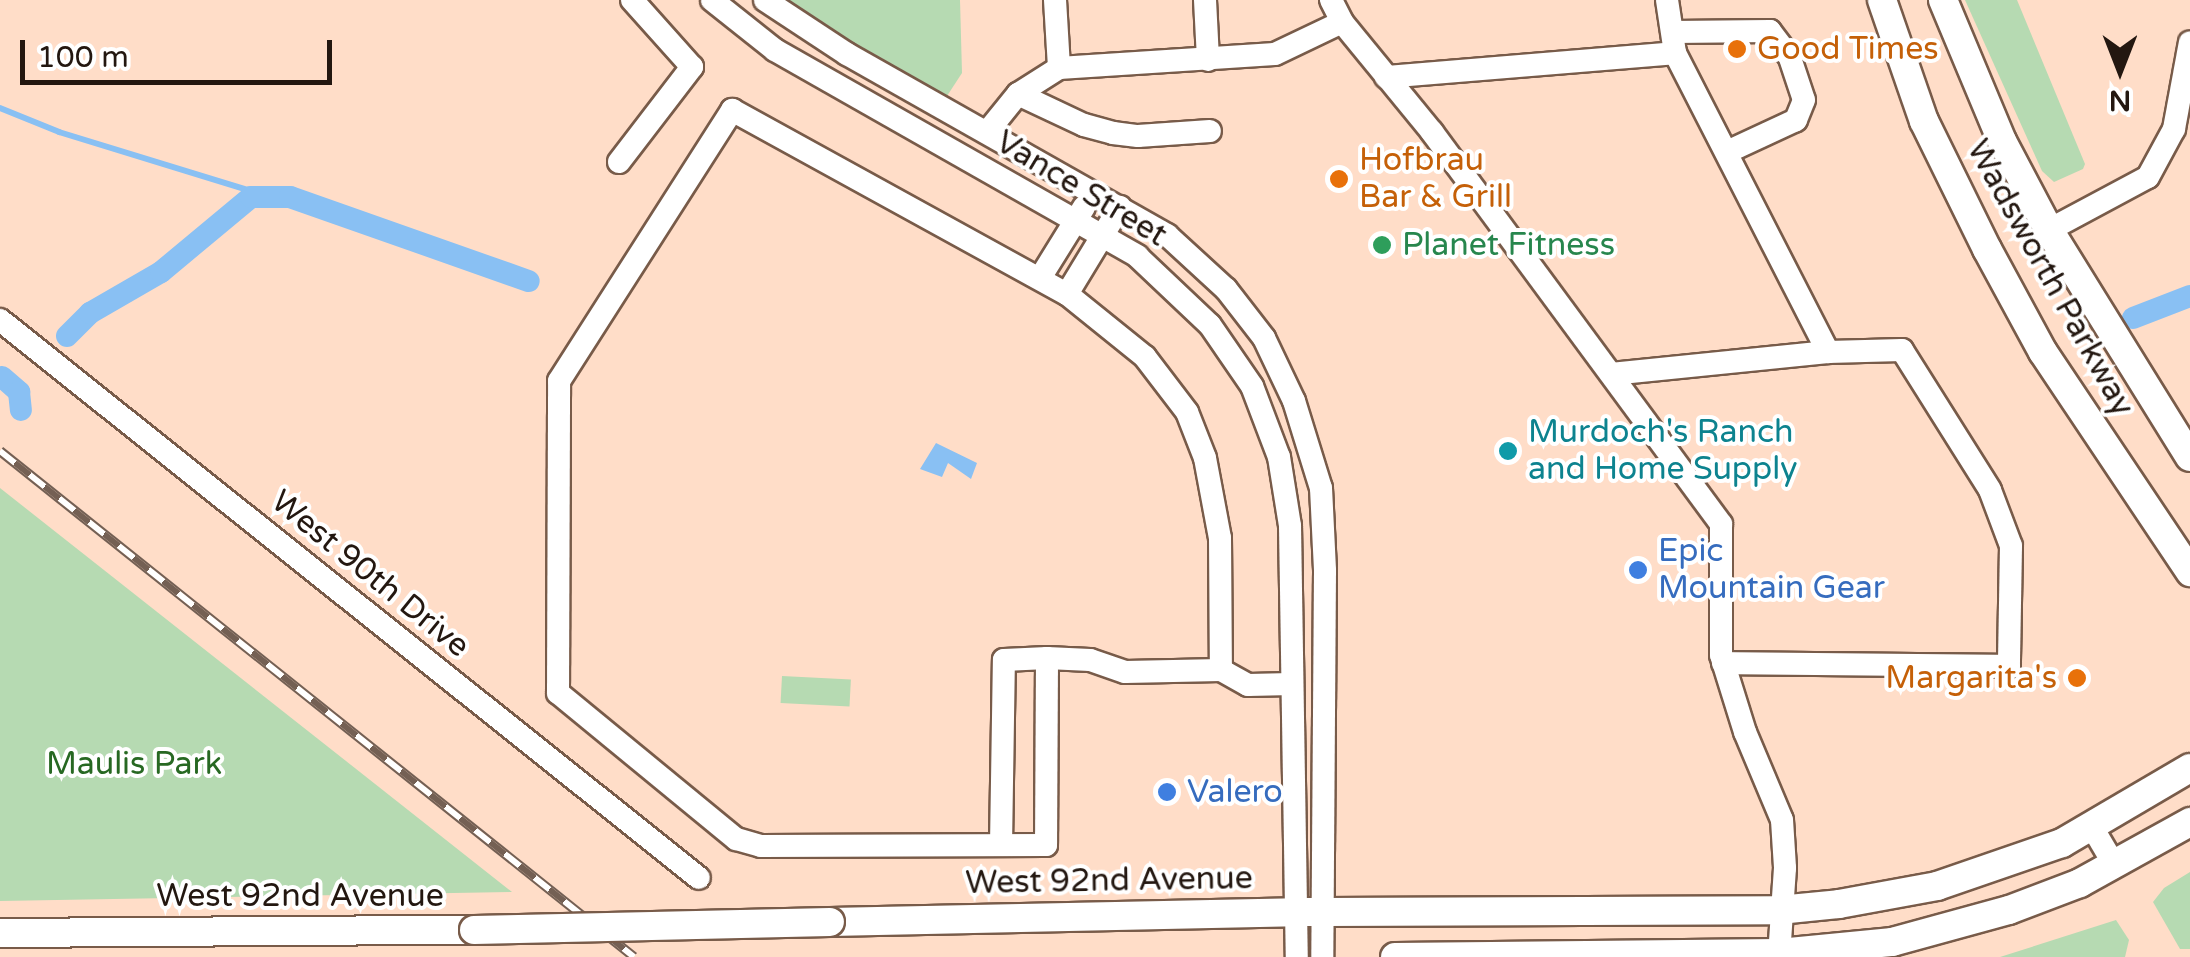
<!DOCTYPE html>
<html>
<head>
<meta charset="utf-8">
<style>
	body { margin:0 }
	#map { position:relative; width:2190px; height:957px; overflow:hidden; background:#ffddc8; font-family:"Varela Round",sans-serif }
	div>[style] { position:absolute }
	.green>* { inset:0; background:#b6dab2; transform-origin:0 0 }
	.water>* { inset:0; background:#89c0f3 }
	.stream>* { height:6px; margin:-3px; padding:0 3px; transform-origin:3px; border-radius:3px; background:#89c0f3 }
	.canal>* { height:22px; margin:-11px; padding:0 11px; transform-origin:11px; border-radius:11px; background:#89c0f3 }
	.roads { filter:drop-shadow(2px 0 #785b49) drop-shadow(-2px 0 #785b49) drop-shadow(0 2px #785b49) drop-shadow(0 -2px #785b49) }
	.minor>* { height:22px; margin:-11px; padding:0 11px; transform-origin:11px; border-radius:11px; background:#fff }
	.major>* { height:28px; margin:-14px; padding:0 14px; transform-origin:14px; border-radius:14px; background:#fff }
	.rail>* { height:10px; margin-top:-5px; transform-origin:0; background:repeating-linear-gradient(90deg,#fff 0 19px,#746054 0 38px); box-sizing:border-box; border-block:2px solid #746054 }
	.bridges { filter:drop-shadow(2px 0 #785b49) drop-shadow(-2px 0 #785b49) drop-shadow(0 2px #785b49) drop-shadow(0 -2px #785b49) }
	.major-bridge>* { height:28px; margin:-14px; padding:0 14px; transform-origin:14px; border-radius:14px; background:#fff }
	.dots>* { width:28px; height:28px; translate:-50% -50%; box-sizing:border-box; border:5px solid #fff; border-radius:50% }
	span { translate:-50% -50%; white-space:nowrap; text-align:center; line-height:1.15; -webkit-text-stroke:8px #fff; paint-order:stroke }
	.food-label { font-size:32px; color:#c56008 }
	.left { translate:0 -50%; text-align:left }
	.right { translate:-100% -50%; text-align:right }
	.street-label { font-size:32px; color:#231710 }
	.leisure-label { font-size:32px; color:#27864d }
	.culture-label { font-size:32px; color:#0d838f }
	.shop-label { font-size:32px; color:#366cbe }
	.park-label { font-size:32px; color:#276822 }
	.north { position:absolute; left:2070px; top:20px; width:100px; height:100px; -webkit-text-stroke:8px #fff; paint-order:stroke; rotate:180deg; font-size:28px; font-weight:700; line-height:40px; text-align:center; color:#231710 }
	.north::after { content:''; display:block; margin:auto; width:35px; height:45px; background:#231710; clip-path:polygon(50% 0,100% 100%,50% 72%,0 100%) }
	.scale { position:absolute; left:20px; top:40px; width:312px; height:45px; box-sizing:border-box; border:5px solid #231710; border-top:0; padding-left:12px; font-size:30px; line-height:35px; white-space:nowrap; color:#231710; -webkit-text-stroke:8px #fff; paint-order:stroke }
</style>
</head>
<body>
<div id="map">
	<div class="green">
		<div style="clip-path:polygon(781px 0,960px 0,962px 73px,947px 96px,812px 23px)"></div>
		<div style="clip-path:polygon(1965px 0,2017px 0,2085px 164px,2083px 169px,2054px 182px,2042px 171px)"></div>
		<div style="clip-path:polygon(0 488px,512px 892px,0 901px)"></div>
		<div style="left:782px;top:676px;width:69px;height:27px;rotate:3deg"></div>
		<div style="clip-path:polygon(2190px 872px,2190px 949px,2180px 949px,2153px 902px,2164px 888px)"></div>
		<div style="clip-path:polygon(2116px 920px,2129px 940px,2125px 957px,2000px 957px)"></div>
	</div>
	<div class="water">
		<div style="clip-path:polygon(936px 443px,977px 463px,971px 479px,948px 463px,942px 477px,920px 469px)"></div>
	</div>
	<div class="stream">
		<div style="left:0;top:108px;width:64px;rotate:22.1deg"></div>
		<div style="left:59px;top:132px;width:198px;rotate:17.1deg"></div>
	</div>
	<div class="canal">
		<div style="left:2133px;top:318px;width:61px;rotate:-21.1deg"></div>
		<div style="left:67px;top:336px;width:33px;rotate:-45deg"></div>
		<div style="left:90px;top:313px;width:82px;rotate:-30deg"></div>
		<div style="left:161px;top:272px;width:117px;rotate:-39.8deg"></div>
		<div style="left:251px;top:197px;width:39px"></div>
		<div style="left:290px;top:197px;width:253px;rotate:19.4deg"></div>
		<div style="left:2px;top:377px;width:23px;rotate:41deg"></div>
		<div style="left:19px;top:392px;width:18px;rotate:84deg"></div>
	</div>
	<div class="roads">
		<div class="minor">
			<div style="left:712px;top:0;width:80px;rotate:38.4deg"></div>
			<div style="left:775px;top:50px;width:417px;rotate:29.6deg"></div>
			<div style="left:1137px;top:256px;width:100px;rotate:43.4deg"></div>
			<div style="left:1210px;top:325px;width:74px;rotate:55.5deg"></div>
			<div style="left:1252px;top:386px;width:76px;rotate:69.2deg"></div>
			<div style="left:1279px;top:457px;width:70px;rotate:80.9deg"></div>
			<div style="left:1290px;top:526px;width:431px;rotate:89.1deg"></div>
			<div style="left:765px;top:0;width:98px;rotate:33.4deg"></div>
			<div style="left:847px;top:54px;width:368px;rotate:29.5deg"></div>
			<div style="left:1167px;top:235px;width:80px;rotate:42.5deg"></div>
			<div style="left:1226px;top:289px;width:62px;rotate:52.2deg"></div>
			<div style="left:1264px;top:338px;width:70px;rotate:64.5deg"></div>
			<div style="left:1294px;top:401px;width:91px;rotate:72.8deg"></div>
			<div style="left:1321px;top:488px;width:83px;rotate:87.2deg"></div>
			<div style="left:1325px;top:571px;width:386px;rotate:90.4deg"></div>
			<div style="left:1055px;top:0;width:68px;rotate:86.6deg"></div>
			<div style="left:1205px;top:0;width:60px;rotate:87.1deg"></div>
			<div style="left:1331px;top:0;width:25px;rotate:63deg"></div>
			<div style="left:1342px;top:22px;width:142px;rotate:50.7deg"></div>
			<div style="left:1432px;top:132px;width:487px;rotate:53.6deg"></div>
			<div style="left:1721px;top:524px;width:131px;rotate:90deg"></div>
			<div style="left:1721px;top:655px;width:81px;rotate:72.7deg"></div>
			<div style="left:1745px;top:732px;width:95px;rotate:67.2deg"></div>
			<div style="left:1782px;top:820px;width:48px;rotate:86.4deg"></div>
			<div style="left:1785px;top:868px;width:89px;rotate:93.9deg"></div>
			<div style="left:1667px;top:0;width:54px;rotate:81.4deg"></div>
			<div style="left:1675px;top:53px;width:336px;rotate:62.9deg"></div>
			<div style="left:1673px;top:32px;width:97px;rotate:-0.6deg"></div>
			<div style="left:1770px;top:31px;width:34px;rotate:53deg"></div>
			<div style="left:1790px;top:58px;width:44px;rotate:71.6deg"></div>
			<div style="left:1804px;top:100px;width:22px;rotate:112deg"></div>
			<div style="left:1796px;top:120px;width:76px;rotate:155.1deg"></div>
			<div style="left:1386px;top:77px;width:290px;rotate:-4.7deg"></div>
			<div style="left:1018px;top:94px;width:73px;rotate:25.2deg"></div>
			<div style="left:1084px;top:125px;width:30px;rotate:15deg"></div>
			<div style="left:1113px;top:133px;width:25px;rotate:7deg"></div>
			<div style="left:1138px;top:136px;width:72px;rotate:-4deg"></div>
			<div style="left:732px;top:110px;width:382px;rotate:28.8deg"></div>
			<div style="left:1067px;top:294px;width:100px;rotate:38.9deg"></div>
			<div style="left:1145px;top:357px;width:69px;rotate:52.6deg"></div>
			<div style="left:1187px;top:412px;width:49px;rotate:68.6deg"></div>
			<div style="left:1205px;top:458px;width:81px;rotate:79.4deg"></div>
			<div style="left:1220px;top:538px;width:132px;rotate:89.6deg"></div>
			<div style="left:1221px;top:670px;width:96px;rotate:178.8deg"></div>
			<div style="left:1125px;top:672px;width:37px;rotate:-161deg"></div>
			<div style="left:1090px;top:660px;width:43px;rotate:-177.3deg"></div>
			<div style="left:1047px;top:658px;width:187px;rotate:90.3deg"></div>
			<div style="left:1046px;top:845px;width:285px;rotate:179.8deg"></div>
			<div style="left:761px;top:846px;width:26px;rotate:-164deg"></div>
			<div style="left:736px;top:839px;width:230px;rotate:-140.6deg"></div>
			<div style="left:558px;top:693px;width:312px;rotate:-89.8deg"></div>
			<div style="left:559px;top:381px;width:322px;rotate:-57.4deg"></div>
			<div style="left:988px;top:131px;width:48px;rotate:-51deg"></div>
			<div style="left:1018px;top:94px;width:49px;rotate:-32.4deg"></div>
			<div style="left:1059px;top:68px;width:216px;rotate:-3.7deg"></div>
			<div style="left:1275px;top:54px;width:74px;rotate:-25.5deg"></div>
			<div style="left:619px;top:162px;width:120px;rotate:-52.5deg"></div>
			<div style="left:692px;top:67px;width:90px;rotate:-131.8deg"></div>
			<div style="left:2049px;top:230px;width:112px;rotate:-28.2deg"></div>
			<div style="left:2148px;top:177px;width:55px;rotate:-61.6deg"></div>
			<div style="left:2174px;top:129px;width:88px;rotate:-79.6deg"></div>
			<div style="left:1040px;top:278px;width:84px;rotate:-58.2deg"></div>
			<div style="left:1067px;top:294px;width:102px;rotate:-58.7deg"></div>
			<div style="left:0;top:320px;width:894px;rotate:38.6deg"></div>
			<div style="left:1611px;top:374px;width:218px;rotate:-5.8deg"></div>
			<div style="left:1828px;top:352px;width:74px;rotate:-1.5deg"></div>
			<div style="left:1902px;top:350px;width:165px;rotate:57.8deg"></div>
			<div style="left:1990px;top:490px;width:60px;rotate:69.4deg"></div>
			<div style="left:2011px;top:546px;width:120px;rotate:91deg"></div>
			<div style="left:2009px;top:666px;width:286px;rotate:-179.4deg"></div>
			<div style="left:1221px;top:670px;width:31px;rotate:29deg"></div>
			<div style="left:1248px;top:685px;width:44px;rotate:-1.3deg"></div>
			<div style="left:2092px;top:827px;width:45px;rotate:59.5deg"></div>
			<div style="left:1001px;top:845px;width:185px;rotate:-89.1deg"></div>
			<div style="left:1004px;top:660px;width:43px;rotate:-2.7deg"></div>
		</div>
		<div class="major">
			<div style="left:1882px;top:0;width:128px;rotate:70.9deg"></div>
			<div style="left:1924px;top:121px;width:143px;rotate:63.8deg"></div>
			<div style="left:1987px;top:249px;width:117px;rotate:61.5deg"></div>
			<div style="left:2043px;top:352px;width:265px;rotate:56.2deg"></div>
			<div style="left:1943px;top:0;width:153px;rotate:67.3deg"></div>
			<div style="left:2002px;top:141px;width:101px;rotate:62.2deg"></div>
			<div style="left:2049px;top:230px;width:267px;rotate:58.2deg"></div>
			<div style="left:830px;top:922px;width:465px;rotate:-1.2deg"></div>
			<div style="left:1295px;top:912px;width:484px;rotate:-0.2deg"></div>
			<div style="left:1779px;top:910px;width:60px;rotate:-5.7deg"></div>
			<div style="left:1839px;top:904px;width:100px;rotate:-10.4deg"></div>
			<div style="left:1937px;top:886px;width:132px;rotate:-19deg"></div>
			<div style="left:2062px;top:843px;width:148px;rotate:-30.4deg"></div>
			<div style="left:0;top:933px;width:474px;rotate:-0.4deg"></div>
			<div style="left:1395px;top:957px;width:384px;rotate:-0.6deg"></div>
			<div style="left:1779px;top:953px;width:114px;rotate:-5.6deg"></div>
			<div style="left:1892px;top:942px;width:121px;rotate:-15.3deg"></div>
			<div style="left:2009px;top:910px;width:76px;rotate:-20.8deg"></div>
			<div style="left:2080px;top:883px;width:126px;rotate:-29deg"></div>
		</div>
	</div>
	<div class="rail">
		<div style="left:0;top:451px;width:811px;rotate:38.59deg"></div>
	</div>
	<div class="bridges">
		<div class="major-bridge">
			<div style="left:474px;top:930px;width:356px;rotate:-1.3deg"></div>
		</div>
	</div>
	<div class="dots">
		<div style="left:1737px;top:49px;background:#e8710a"></div>
		<div style="left:1339px;top:179px;background:#e8710a"></div>
		<div style="left:1382px;top:245px;background:#2e9e5b"></div>
		<div style="left:1508px;top:451px;background:#0f9aa8"></div>
		<div style="left:1638px;top:570px;background:#3f7fe0"></div>
		<div style="left:2077px;top:678px;background:#e8710a"></div>
		<div style="left:1167px;top:792px;background:#3f7fe0"></div>
	</div>
	<div class="food-label">
		<span class="left" style="left:1757px;top:49px">Good Times</span>
		<span class="left" style="left:1359px;top:179px">Hofbrau<br>Bar &amp; Grill</span>
		<span class="right" style="left:2057px;top:678px">Margarita's</span>
	</div>
	<div class="street-label">
		<span style="left:1081px;top:189px;rotate:31deg">Vance Street</span>
		<span style="left:2050px;top:278px;rotate:61deg">Wadsworth Parkway</span>
		<span style="left:370px;top:574px;rotate:39deg">West 90th Drive</span>
		<span style="left:1109px;top:881px;rotate:-1deg">West 92nd Avenue</span>
		<span style="left:300px;top:896px">West 92nd Avenue</span>
	</div>
	<div class="leisure-label">
		<span class="left" style="left:1402px;top:245px">Planet Fitness</span>
	</div>
	<div class="culture-label">
		<span class="left" style="left:1528px;top:451px">Murdoch's Ranch<br>and Home Supply</span>
	</div>
	<div class="shop-label">
		<span class="left" style="left:1658px;top:570px">Epic<br>Mountain Gear</span>
		<span class="left" style="left:1187px;top:792px">Valero</span>
	</div>
	<div class="park-label">
		<span style="left:134px;top:764px">Maulis Park</span>
	</div>
	<div class="north">N</div>
	<div class="scale">100 m</div>
</div>
</body>
</html>
